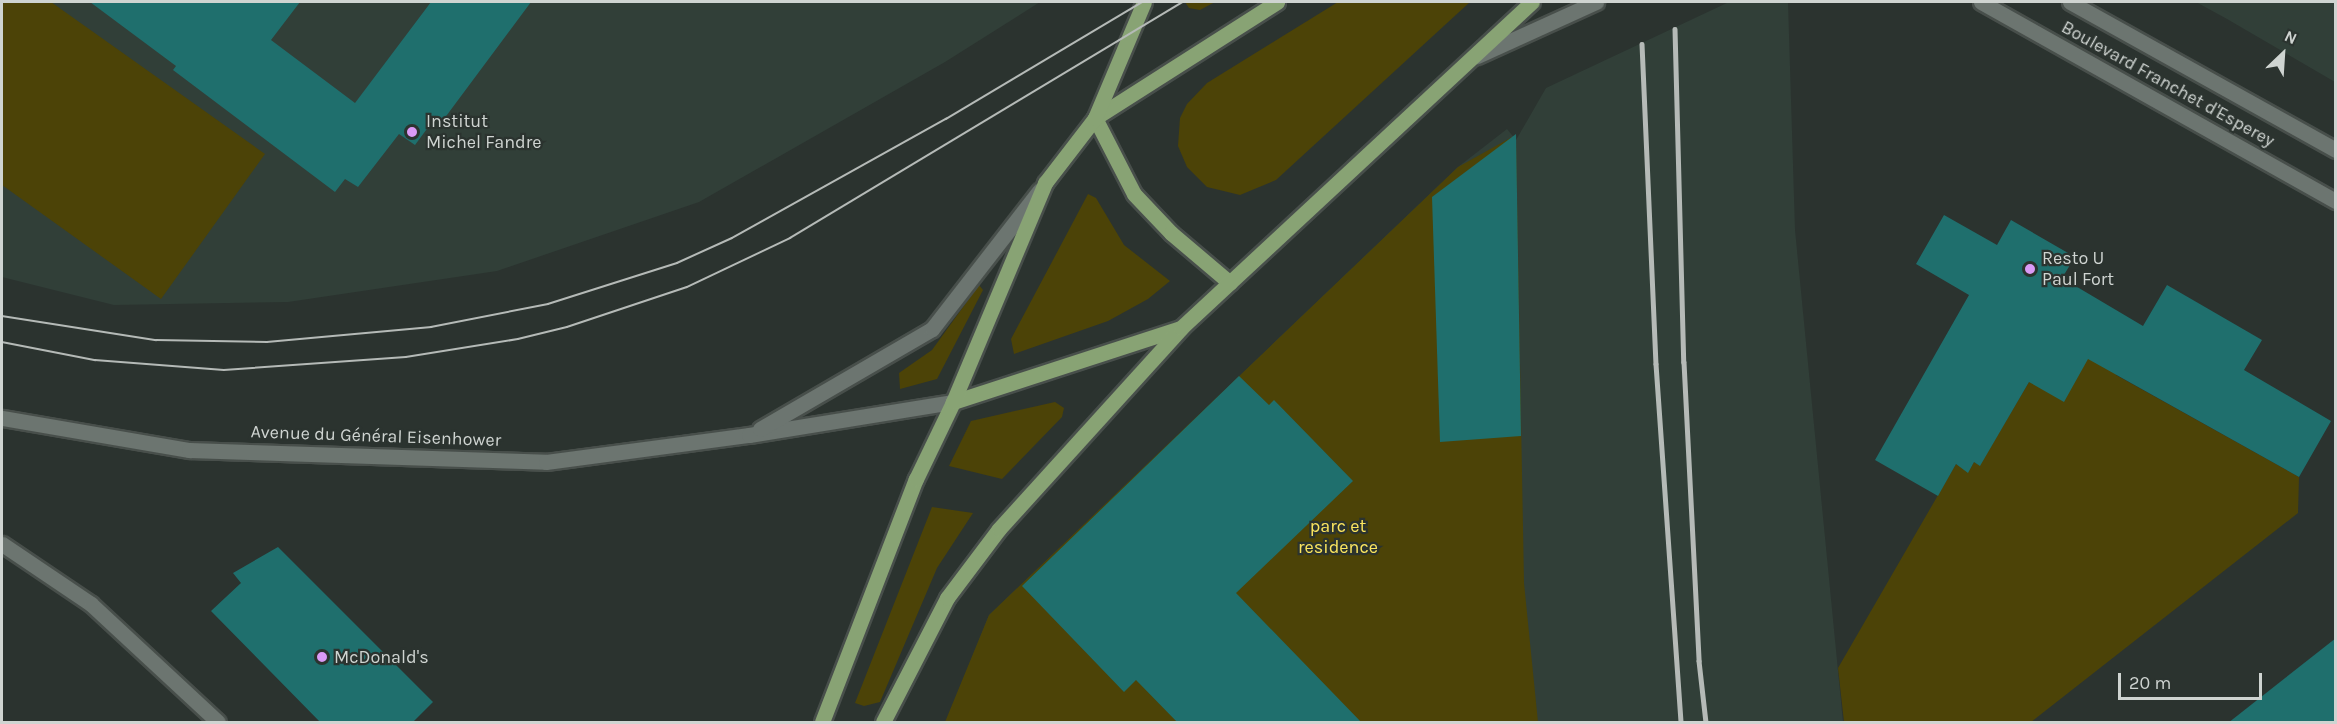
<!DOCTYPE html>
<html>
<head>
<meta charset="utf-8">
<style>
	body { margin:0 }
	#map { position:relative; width:2337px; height:724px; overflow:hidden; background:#2b332f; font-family:Karla,sans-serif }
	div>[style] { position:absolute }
	.built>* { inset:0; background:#313f38 }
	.green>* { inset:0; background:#4c4307 }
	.building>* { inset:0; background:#1f6f6d }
	.roads { filter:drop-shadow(2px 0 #484f4b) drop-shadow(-2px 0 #484f4b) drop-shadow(0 2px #484f4b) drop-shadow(0 -2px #484f4b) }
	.minor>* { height:15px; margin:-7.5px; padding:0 7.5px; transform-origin:7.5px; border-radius:7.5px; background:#6c7570 }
	.major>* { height:15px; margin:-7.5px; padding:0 7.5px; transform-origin:7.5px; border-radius:7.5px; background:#88a374 }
	.tram>* { height:1.5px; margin:-0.75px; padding:0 0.75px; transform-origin:0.75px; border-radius:0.75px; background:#b5bab7 }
	.rail>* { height:4.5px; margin:-2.25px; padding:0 2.25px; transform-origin:2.25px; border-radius:2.25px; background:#b5bab7 }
	.dots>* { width:16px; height:16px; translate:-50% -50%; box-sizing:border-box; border:3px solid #2b332f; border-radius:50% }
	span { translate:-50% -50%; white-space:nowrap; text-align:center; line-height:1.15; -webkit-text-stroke:4.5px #2b332f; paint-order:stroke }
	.street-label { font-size:18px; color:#cfd4d1 }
	.poi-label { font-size:18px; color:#cfd4d1 }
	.left { translate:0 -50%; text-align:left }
	.park-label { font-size:18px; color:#fce65e }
	.frame { position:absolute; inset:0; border:3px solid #cfd4d1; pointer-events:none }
	.north { position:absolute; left:2253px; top:24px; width:60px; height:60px; -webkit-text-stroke:4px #2b332f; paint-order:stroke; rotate:25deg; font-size:16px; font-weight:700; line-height:24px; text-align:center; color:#cfd4d1 }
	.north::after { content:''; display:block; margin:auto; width:21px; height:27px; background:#cfd4d1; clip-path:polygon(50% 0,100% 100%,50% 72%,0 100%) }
	.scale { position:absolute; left:2118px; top:673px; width:144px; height:27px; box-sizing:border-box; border:3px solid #cfd4d1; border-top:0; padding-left:8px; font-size:18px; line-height:21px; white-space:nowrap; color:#cfd4d1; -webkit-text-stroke:4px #2b332f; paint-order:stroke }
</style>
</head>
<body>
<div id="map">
	<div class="built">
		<div style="clip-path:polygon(2px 2px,1040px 2px,945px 62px,699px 202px,497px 271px,288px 302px,114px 305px,2px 277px)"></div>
		<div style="clip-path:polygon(1729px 2px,1788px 2px,1795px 230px,1843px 722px,978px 722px,951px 709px,989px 615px,1458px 167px,1507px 129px,1516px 140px,1546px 88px)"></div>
		<div style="clip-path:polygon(2196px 2px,2335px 2px,2335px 82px,2227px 19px)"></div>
	</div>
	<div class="green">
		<div style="clip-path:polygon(2px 2px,51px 2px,265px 154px,161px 299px,2px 185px)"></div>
		<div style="clip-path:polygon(1185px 2px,1215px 2px,1200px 10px,1189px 8px)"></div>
		<div style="clip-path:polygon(1338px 2px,1470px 2px,1276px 180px,1240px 195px,1207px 187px,1187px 167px,1178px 146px,1180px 118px,1187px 104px,1207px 83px)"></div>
		<div style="clip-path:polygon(1512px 137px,1516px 141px,1524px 583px,1538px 722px,945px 722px,989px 615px,1458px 167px)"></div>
		<div style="clip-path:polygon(1088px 194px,1096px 198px,1124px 245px,1170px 281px,1148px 299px,1108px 321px,1014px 354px,1011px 339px)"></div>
		<div style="clip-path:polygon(979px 285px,983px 290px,937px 379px,900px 389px,899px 373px,932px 350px)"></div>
		<div style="clip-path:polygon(2096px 345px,2123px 361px,2116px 375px,2299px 477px,2298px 513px,2031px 722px,1844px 722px,1838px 668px,1956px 464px,1968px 472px,1974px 462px,1980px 465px,2029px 382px)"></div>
		<div style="clip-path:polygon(1055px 402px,1064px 408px,1062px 417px,1002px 479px,949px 466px,971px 421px)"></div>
		<div style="clip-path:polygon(932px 507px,973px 513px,937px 568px,880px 702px,864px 706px,855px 703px)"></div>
	</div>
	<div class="building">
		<div style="clip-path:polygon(90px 2px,300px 2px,271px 40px,355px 103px,431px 2px,531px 2px,441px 123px,435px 118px,415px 145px,399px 134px,358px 187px,345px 179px,335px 192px,173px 70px,176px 66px)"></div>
		<div style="clip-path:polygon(1516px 134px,1521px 436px,1440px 442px,1432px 197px)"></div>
		<div style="clip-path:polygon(1944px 215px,1997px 245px,2011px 220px,2075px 257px,2062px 278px,2143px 326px,2167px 285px,2262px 340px,2244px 370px,2331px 421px,2299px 477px,2088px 359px,2064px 402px,2029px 382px,1980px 466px,1974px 462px,1968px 473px,1956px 464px,1938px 496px,1875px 460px,1969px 295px,1916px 264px)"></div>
		<div style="clip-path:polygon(1239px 376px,1269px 405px,1274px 400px,1353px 481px,1236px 593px,1362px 723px,1178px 723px,1136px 680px,1124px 692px,1022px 586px)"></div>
		<div style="clip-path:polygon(278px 547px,433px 702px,412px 723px,321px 723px,211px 611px,241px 583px,233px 573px)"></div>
		<div style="clip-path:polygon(2336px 638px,2336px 723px,2228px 723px)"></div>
	</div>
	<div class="roads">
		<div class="minor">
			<div style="left:1981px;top:2px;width:407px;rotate:29.3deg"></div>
			<div style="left:2070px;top:2px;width:304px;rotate:29.1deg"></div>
			<div style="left:1477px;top:56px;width:131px;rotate:-24.4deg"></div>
			<div style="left:2px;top:418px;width:190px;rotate:9.7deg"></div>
			<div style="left:189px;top:450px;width:357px;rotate:1.9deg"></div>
			<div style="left:546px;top:462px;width:205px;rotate:-7.6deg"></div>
			<div style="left:749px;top:435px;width:207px;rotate:-9.2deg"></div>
			<div style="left:760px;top:429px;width:199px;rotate:-30.2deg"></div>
			<div style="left:932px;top:329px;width:175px;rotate:-52.2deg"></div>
			<div style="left:2px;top:544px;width:107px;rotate:34deg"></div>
			<div style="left:91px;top:604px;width:173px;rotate:42.9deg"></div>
		</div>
		<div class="major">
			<div style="left:1095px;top:118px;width:85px;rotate:62.8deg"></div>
			<div style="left:1134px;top:194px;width:54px;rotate:46.5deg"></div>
			<div style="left:1171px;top:233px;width:77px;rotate:40.3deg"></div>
			<div style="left:1095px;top:118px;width:216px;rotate:-32.5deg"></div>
			<div style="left:953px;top:402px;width:237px;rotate:-18deg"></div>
			<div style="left:822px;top:722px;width:261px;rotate:-68.9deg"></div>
			<div style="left:916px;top:479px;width:85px;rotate:-64.3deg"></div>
			<div style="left:953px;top:402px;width:238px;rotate:-67.2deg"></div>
			<div style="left:1045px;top:183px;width:82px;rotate:-52.4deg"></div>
			<div style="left:1095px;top:118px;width:126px;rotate:-67.1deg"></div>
			<div style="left:883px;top:722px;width:140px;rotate:-62.7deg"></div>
			<div style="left:947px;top:598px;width:86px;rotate:-53deg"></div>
			<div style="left:999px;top:529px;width:271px;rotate:-47.8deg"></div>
			<div style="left:1181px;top:328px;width:479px;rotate:-42.9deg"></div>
		</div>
	</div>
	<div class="tram">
		<div style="left:2px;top:316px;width:156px;rotate:8.9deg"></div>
		<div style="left:156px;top:340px;width:111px;rotate:1deg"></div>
		<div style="left:267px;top:342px;width:165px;rotate:-5.2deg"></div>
		<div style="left:431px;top:327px;width:119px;rotate:-11.1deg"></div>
		<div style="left:548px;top:304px;width:135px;rotate:-17.6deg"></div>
		<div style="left:677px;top:263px;width:60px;rotate:-24.4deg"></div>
		<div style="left:732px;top:238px;width:245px;rotate:-29.1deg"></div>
		<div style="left:946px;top:119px;width:228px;rotate:-30.8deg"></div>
		<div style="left:2px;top:342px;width:95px;rotate:11deg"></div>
		<div style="left:95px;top:360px;width:129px;rotate:4.4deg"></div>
		<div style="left:224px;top:370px;width:182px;rotate:-4.1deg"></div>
		<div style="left:406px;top:357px;width:113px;rotate:-9.1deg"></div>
		<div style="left:518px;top:339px;width:50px;rotate:-13.8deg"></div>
		<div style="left:567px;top:327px;width:126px;rotate:-18.4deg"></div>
		<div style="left:687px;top:287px;width:114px;rotate:-25.4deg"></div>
		<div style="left:790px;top:238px;width:458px;rotate:-31deg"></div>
	</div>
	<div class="rail">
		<div style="left:1675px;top:29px;width:333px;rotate:88.5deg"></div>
		<div style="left:1684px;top:362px;width:299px;rotate:87.1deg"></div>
		<div style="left:1699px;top:661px;width:61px;rotate:83.5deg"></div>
		<div style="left:1642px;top:44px;width:320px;rotate:87.5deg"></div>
		<div style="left:1656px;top:364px;width:359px;rotate:86deg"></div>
	</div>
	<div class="dots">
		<div style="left:412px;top:132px;background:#da9af6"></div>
		<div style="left:2030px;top:269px;background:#da9af6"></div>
		<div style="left:322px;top:657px;background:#da9af6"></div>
	</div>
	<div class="street-label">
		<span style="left:2168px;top:84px;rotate:29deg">Boulevard Franchet d'Esperey</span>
		<span style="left:376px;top:436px;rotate:2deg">Avenue du Général Eisenhower</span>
	</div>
	<div class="poi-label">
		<span class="left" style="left:426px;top:132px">Institut<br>Michel Fandre</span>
		<span class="left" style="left:2042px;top:269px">Resto U<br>Paul Fort</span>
		<span class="left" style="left:334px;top:657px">McDonald's</span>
	</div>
	<div class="park-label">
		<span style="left:1338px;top:537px">parc et<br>residence</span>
	</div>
	<div class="frame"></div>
	<div class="north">N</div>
	<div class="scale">20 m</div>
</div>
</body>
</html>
